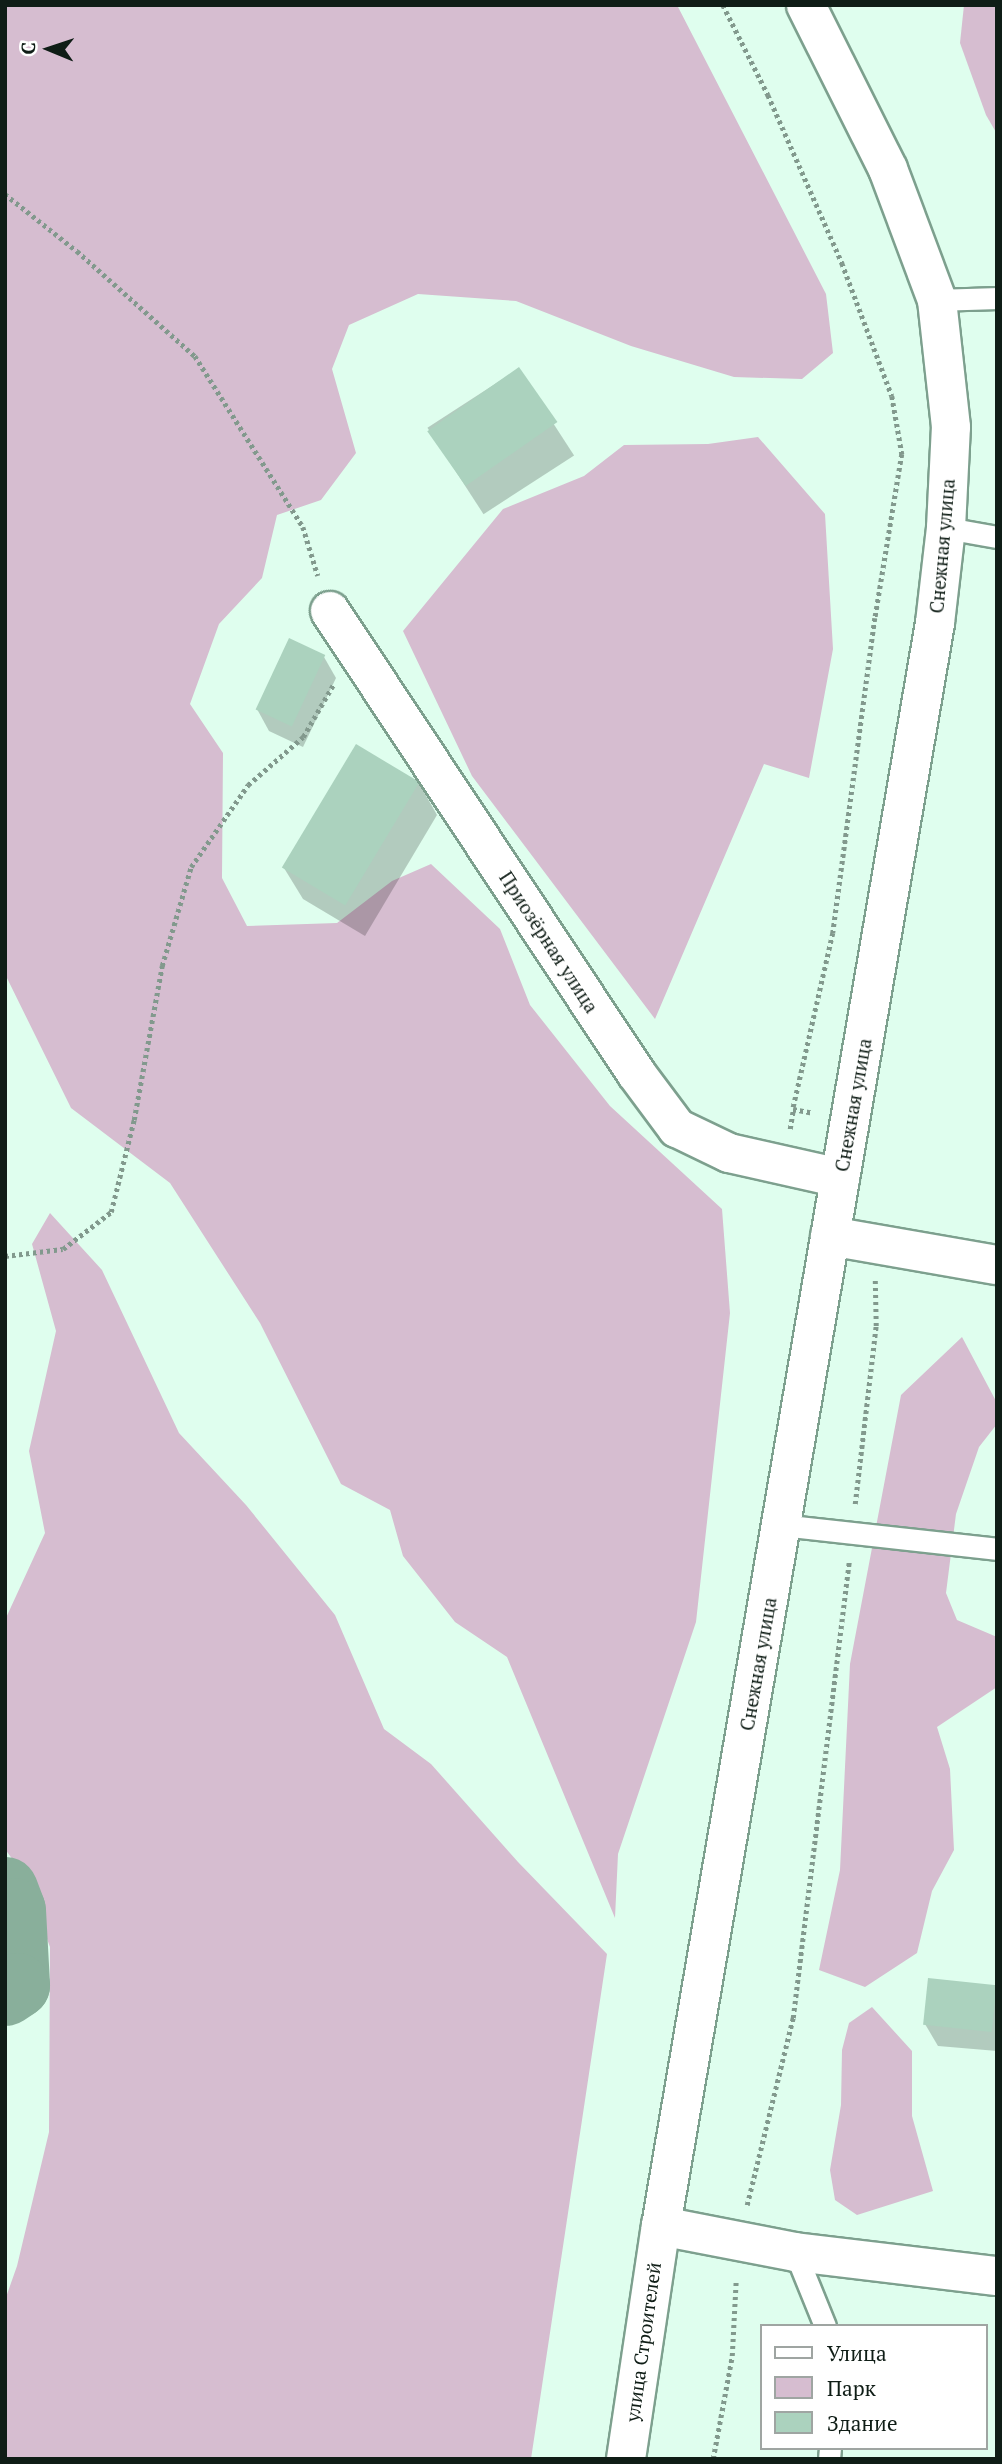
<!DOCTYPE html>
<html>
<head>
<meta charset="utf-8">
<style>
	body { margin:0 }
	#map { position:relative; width:1002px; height:2464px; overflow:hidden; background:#dffeee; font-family:"PT Serif",serif }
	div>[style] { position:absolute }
	.green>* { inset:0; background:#d6bdd0 }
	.shadow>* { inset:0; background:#0003; transform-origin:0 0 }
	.river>* { height:65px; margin:-32.5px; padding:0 32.5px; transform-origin:32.5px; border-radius:32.5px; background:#89af9b }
	.building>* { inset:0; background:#abd2be; transform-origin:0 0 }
	.path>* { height:4.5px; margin-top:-2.25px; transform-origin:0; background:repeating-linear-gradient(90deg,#82998d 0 3.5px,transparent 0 7px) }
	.roads { filter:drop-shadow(2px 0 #7da08e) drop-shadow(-2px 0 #7da08e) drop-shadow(0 2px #7da08e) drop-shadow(0 -2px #7da08e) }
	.lane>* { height:21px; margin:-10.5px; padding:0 10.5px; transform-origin:10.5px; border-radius:10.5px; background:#fff }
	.street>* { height:38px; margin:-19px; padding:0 19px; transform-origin:19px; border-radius:19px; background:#fff }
	.secondary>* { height:38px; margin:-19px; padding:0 19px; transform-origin:19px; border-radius:19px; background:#fff }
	span { translate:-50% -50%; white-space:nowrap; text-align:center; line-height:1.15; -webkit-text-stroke:6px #fff; paint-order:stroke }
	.street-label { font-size:19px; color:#0f1d16 }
	.frame { position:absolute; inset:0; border:7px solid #0f1d16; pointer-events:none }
	.legend { position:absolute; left:760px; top:2324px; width:228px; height:126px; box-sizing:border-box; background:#fff; border:2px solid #9fa5a2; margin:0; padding:9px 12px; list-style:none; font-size:21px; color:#0f1d16 }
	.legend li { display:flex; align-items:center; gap:14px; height:35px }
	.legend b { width:35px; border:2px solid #9fa5a2 }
	.north { position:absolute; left:14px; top:14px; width:70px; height:70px; -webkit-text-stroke:5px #fff; paint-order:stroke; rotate:272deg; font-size:19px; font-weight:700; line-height:28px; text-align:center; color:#0f1d16 }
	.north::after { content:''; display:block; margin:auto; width:24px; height:32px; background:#0f1d16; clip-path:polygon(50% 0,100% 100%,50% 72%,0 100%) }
</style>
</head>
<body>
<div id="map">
	<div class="green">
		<div style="clip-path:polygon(5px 5px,677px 5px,826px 294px,833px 353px,802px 379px,734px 377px,631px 346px,516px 301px,418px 294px,349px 325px,332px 369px,356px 453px,321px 500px,277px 515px,262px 578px,219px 624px,190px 704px,223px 753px,222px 878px,247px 926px,337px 923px,392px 881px,431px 864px,500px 929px,530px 1005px,610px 1106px,722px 1209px,730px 1313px,696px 1622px,618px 1854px,615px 1918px,507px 1657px,455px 1622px,403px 1556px,390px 1510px,341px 1484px,260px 1323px,170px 1183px,71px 1108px,5px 974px)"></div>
		<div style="clip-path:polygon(964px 5px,997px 5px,997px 134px,986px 115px,960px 43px)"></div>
		<div style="clip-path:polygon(758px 437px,825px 514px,833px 649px,809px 778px,764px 764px,655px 1019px,472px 776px,403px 631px,503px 509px,584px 476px,624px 445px,708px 444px)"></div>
		<div style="clip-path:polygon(50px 1213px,102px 1270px,179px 1433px,246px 1505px,335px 1615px,384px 1729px,431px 1764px,518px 1862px,607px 1954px,531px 2459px,5px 2459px,5px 2300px,17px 2266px,49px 2132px,50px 1947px,23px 1874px,5px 1849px,5px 1620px,45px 1533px,29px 1451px,56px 1331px,32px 1244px)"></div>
		<div style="clip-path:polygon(962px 1337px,997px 1403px,997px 1424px,979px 1447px,956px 1514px,946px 1593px,957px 1620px,997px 1637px,997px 1687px,937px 1727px,950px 1769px,954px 1850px,932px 1891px,917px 1953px,865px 1987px,819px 1970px,840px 1870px,850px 1664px,901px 1395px)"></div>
		<div style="clip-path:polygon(872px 2007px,912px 2051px,912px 2116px,933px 2191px,857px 2215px,835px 2200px,830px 2170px,841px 2105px,842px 2050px,849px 2023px)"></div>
	</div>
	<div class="shadow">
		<div style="left:518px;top:369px;width:103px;height:108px;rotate:57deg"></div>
		<div style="clip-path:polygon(324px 657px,336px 678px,303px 747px,269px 731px,257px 709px)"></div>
		<div style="clip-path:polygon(419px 783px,437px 815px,365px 936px,303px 899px,284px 868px)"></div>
		<div style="clip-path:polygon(997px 1987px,997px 2051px,938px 2046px,925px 2024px)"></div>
	</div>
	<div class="river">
		<div style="left:5px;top:1889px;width:22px;rotate:69deg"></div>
		<div style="left:13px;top:1910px;width:75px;rotate:86.9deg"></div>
		<div style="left:17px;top:1985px;width:14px;rotate:146deg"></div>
	</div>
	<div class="building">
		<div style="left:519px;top:367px;width:67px;height:112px;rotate:55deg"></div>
		<div style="left:289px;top:638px;width:40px;height:79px;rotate:25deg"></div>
		<div style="left:356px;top:744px;width:74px;height:144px;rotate:31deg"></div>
		<div style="left:928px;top:1978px;width:69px;height:47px;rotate:6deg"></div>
	</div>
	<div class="path">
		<div style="left:723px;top:5px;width:101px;rotate:63.4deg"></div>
		<div style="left:768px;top:95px;width:184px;rotate:66.2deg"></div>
		<div style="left:842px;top:263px;width:142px;rotate:69.4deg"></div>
		<div style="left:892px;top:396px;width:59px;rotate:80.2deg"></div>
		<div style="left:902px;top:454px;width:166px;rotate:99.3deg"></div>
		<div style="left:875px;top:618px;width:318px;rotate:97.6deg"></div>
		<div style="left:833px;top:933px;width:180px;rotate:102.8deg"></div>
		<div style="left:793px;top:1109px;width:20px;rotate:11deg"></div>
		<div style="left:5px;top:194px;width:92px;rotate:38.4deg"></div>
		<div style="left:77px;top:251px;width:158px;rotate:41.7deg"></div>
		<div style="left:195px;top:356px;width:202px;rotate:57.7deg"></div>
		<div style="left:303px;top:527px;width:51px;rotate:73deg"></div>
		<div style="left:790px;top:1129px;width:20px;rotate:-81deg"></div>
		<div style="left:5px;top:1256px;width:58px;rotate:-6.9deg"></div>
		<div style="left:63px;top:1249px;width:61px;rotate:-37.6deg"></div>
		<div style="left:111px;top:1212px;width:95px;rotate:-76deg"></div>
		<div style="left:134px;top:1120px;width:157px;rotate:-79.7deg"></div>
		<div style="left:162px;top:966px;width:103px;rotate:-73.7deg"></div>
		<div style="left:191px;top:867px;width:100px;rotate:-55.2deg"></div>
		<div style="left:248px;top:785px;width:73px;rotate:-41.1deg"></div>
		<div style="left:303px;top:737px;width:60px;rotate:-60deg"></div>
		<div style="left:855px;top:1504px;width:179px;rotate:-83.3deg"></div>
		<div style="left:876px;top:1326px;width:46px;rotate:-91.2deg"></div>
		<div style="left:747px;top:2205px;width:193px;rotate:-76.2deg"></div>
		<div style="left:793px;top:2018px;width:459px;rotate:-83deg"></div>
		<div style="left:713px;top:2459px;width:105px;rotate:-79.5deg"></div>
		<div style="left:732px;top:2356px;width:76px;rotate:-87deg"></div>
	</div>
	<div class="roads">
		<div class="lane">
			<div style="left:937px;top:300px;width:60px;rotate:-1.9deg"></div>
			<div style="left:946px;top:528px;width:52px;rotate:10deg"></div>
			<div style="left:781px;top:1525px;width:217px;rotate:6.3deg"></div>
			<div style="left:795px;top:2252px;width:80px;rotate:67.9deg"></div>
			<div style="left:829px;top:2459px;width:11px;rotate:-85deg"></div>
		</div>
		<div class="street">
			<div style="left:330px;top:611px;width:554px;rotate:56.48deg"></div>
			<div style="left:636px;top:1073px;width:69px;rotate:53.3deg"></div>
			<div style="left:677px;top:1128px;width:58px;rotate:25.7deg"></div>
			<div style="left:729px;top:1153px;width:114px;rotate:12.7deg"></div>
			<div style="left:830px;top:1236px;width:169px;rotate:9.9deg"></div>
			<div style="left:661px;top:2226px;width:136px;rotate:11deg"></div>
			<div style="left:795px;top:2252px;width:203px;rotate:6.8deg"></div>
		</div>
		<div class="secondary">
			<div style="left:626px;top:2459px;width:236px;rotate:-81.5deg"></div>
			<div style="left:661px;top:2226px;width:1626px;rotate:-80.3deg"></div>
			<div style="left:935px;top:623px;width:96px;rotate:-83.4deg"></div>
			<div style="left:946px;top:528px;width:101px;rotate:-87.2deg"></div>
			<div style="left:951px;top:427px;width:128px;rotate:-96.3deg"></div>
			<div style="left:937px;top:300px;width:140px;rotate:-110.5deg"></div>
			<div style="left:888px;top:169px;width:183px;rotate:-116.6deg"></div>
		</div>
	</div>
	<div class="street-label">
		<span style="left:942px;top:546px;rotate:-85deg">Снежная улица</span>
		<span style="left:549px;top:942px;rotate:57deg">Приозёрная улица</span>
		<span style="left:853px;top:1105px;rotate:-80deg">Снежная улица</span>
		<span style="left:758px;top:1664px;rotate:-80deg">Снежная улица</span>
		<span style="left:643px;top:2342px;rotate:-82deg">улица Строителей</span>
	</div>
	<div class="frame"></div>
	<ul class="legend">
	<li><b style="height:9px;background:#fff"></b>Улица</li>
	<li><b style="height:19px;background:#d6bdd0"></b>Парк</li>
	<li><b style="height:19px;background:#abd2be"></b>Здание</li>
	</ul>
	<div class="north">С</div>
</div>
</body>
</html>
